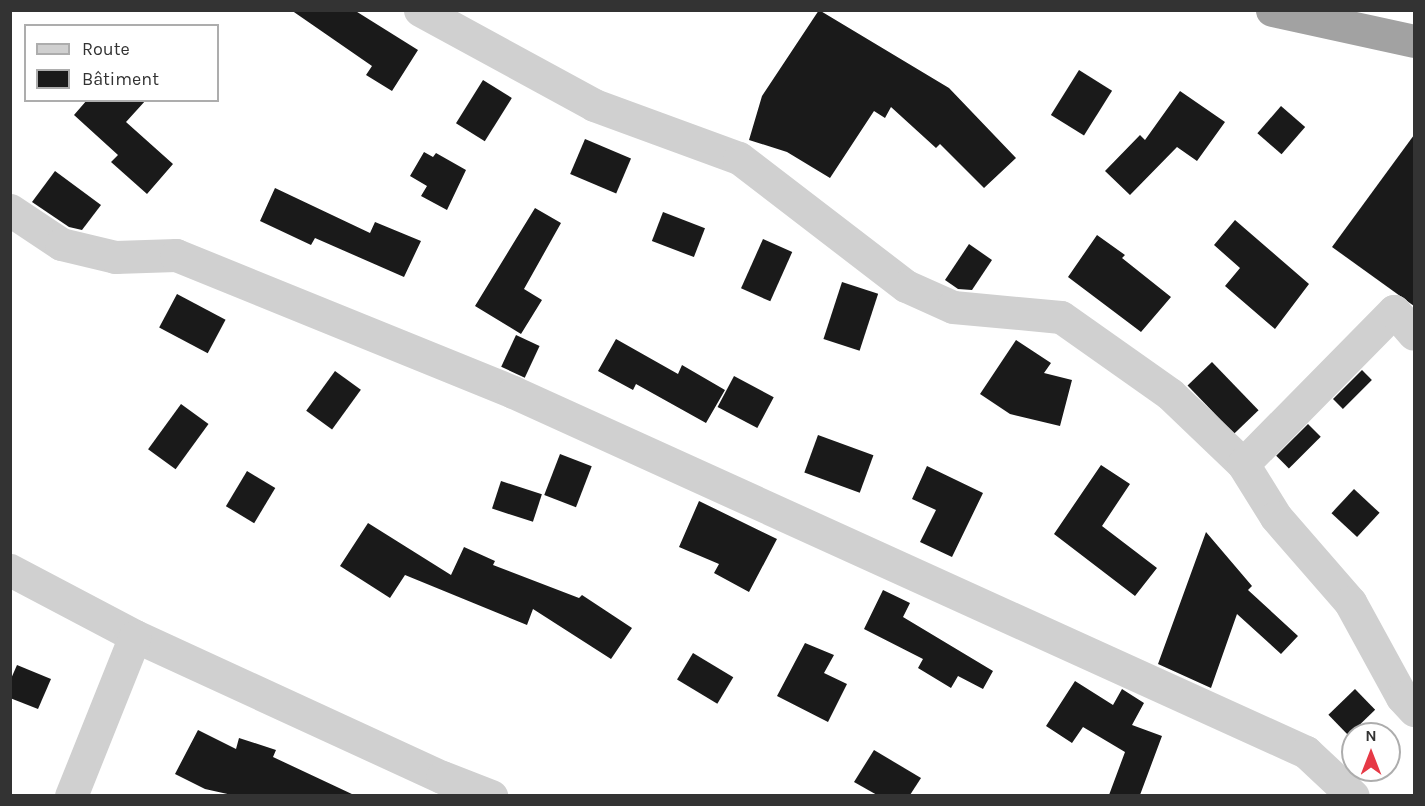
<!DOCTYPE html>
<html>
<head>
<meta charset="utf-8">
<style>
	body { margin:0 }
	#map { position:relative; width:1425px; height:806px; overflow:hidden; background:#fff; font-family:Karla,sans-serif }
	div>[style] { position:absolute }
	.building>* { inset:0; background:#1a1a1a; transform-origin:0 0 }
	.minor>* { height:33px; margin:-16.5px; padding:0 16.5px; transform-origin:16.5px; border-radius:16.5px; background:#d0d0d0 }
	.trunk>* { height:33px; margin:-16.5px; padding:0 16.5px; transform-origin:16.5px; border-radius:16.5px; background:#a2a2a2 }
	span { translate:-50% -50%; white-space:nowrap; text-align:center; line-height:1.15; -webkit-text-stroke:6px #fff; paint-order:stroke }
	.frame { position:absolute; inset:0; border:12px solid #333; pointer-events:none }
	.legend { position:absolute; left:24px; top:24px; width:195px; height:78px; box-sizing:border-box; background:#fff; border:2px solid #adadad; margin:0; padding:8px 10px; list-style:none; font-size:18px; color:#333 }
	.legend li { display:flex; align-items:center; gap:12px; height:30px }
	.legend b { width:30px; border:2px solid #adadad }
	.north { position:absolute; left:1341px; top:722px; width:60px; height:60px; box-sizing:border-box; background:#fff; border:2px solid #adadad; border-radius:50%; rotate:0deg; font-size:16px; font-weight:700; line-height:24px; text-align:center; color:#333 }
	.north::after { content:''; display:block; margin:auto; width:21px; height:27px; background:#e63946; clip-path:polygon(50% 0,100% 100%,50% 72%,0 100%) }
</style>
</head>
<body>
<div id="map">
	<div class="building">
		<div style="clip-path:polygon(291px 10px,354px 10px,418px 50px,392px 91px,366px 75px,372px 66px)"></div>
		<div style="clip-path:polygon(819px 10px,949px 88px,1016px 158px,984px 188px,940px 144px,936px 148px,891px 107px,885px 118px,874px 111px,830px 178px,787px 152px,749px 140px,762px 96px)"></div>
		<div style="left:1079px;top:70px;width:39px;height:53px;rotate:32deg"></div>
		<div style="left:483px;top:80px;width:34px;height:51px;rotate:32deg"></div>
		<div style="clip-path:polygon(1180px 91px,1225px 122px,1197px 161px,1177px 147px,1130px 195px,1105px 171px,1140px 135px,1145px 140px)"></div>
		<div style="clip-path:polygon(87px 100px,146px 100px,126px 122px,173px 164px,147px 194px,111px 162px,118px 155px,74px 115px)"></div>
		<div style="left:1281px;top:106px;width:32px;height:36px;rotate:41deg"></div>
		<div style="clip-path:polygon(1414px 135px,1414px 306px,1332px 247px)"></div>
		<div style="left:585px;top:139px;width:50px;height:38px;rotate:23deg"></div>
		<div style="clip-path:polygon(424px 152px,433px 157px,436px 153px,466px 170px,447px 210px,421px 196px,427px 186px,410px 176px)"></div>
		<div style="clip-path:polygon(55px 171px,101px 205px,82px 230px,69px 227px,32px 202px)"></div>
		<div style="clip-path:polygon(275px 188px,370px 233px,375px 222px,421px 241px,404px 277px,315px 238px,311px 245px,260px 221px)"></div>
		<div style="clip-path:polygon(535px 208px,561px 223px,524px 289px,542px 300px,521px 334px,475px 306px)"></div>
		<div style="left:663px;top:212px;width:45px;height:31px;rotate:21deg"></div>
		<div style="clip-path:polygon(1235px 220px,1309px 284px,1275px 329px,1225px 286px,1240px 268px,1214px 245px)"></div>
		<div style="clip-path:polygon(1097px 235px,1125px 255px,1122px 258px,1171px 297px,1141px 332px,1068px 277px)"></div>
		<div style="left:763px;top:239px;width:32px;height:54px;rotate:24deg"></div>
		<div style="clip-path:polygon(969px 244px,992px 260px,972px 290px,958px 289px,945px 280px)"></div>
		<div style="left:842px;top:282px;width:38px;height:60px;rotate:18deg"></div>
		<div style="left:177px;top:294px;width:55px;height:38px;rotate:28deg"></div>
		<div style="left:516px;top:335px;width:26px;height:35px;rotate:25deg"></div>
		<div style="clip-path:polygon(616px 339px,678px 374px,682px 365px,725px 390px,706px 423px,636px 384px,633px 390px,598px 371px)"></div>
		<div style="clip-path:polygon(1016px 340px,1051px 363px,1044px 373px,1072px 380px,1060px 426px,1010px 414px,980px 394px)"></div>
		<div style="left:1212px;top:362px;width:67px;height:34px;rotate:46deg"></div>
		<div style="left:1362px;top:370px;width:14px;height:41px;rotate:45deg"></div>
		<div style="left:335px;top:371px;width:32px;height:49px;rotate:36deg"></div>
		<div style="left:734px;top:376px;width:45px;height:35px;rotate:28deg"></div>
		<div style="left:181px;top:404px;width:34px;height:56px;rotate:36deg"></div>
		<div style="left:1308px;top:424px;width:18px;height:45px;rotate:45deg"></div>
		<div style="left:818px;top:435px;width:59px;height:40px;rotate:20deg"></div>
		<div style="left:560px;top:454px;width:34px;height:44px;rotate:21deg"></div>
		<div style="clip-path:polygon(1101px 465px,1130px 484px,1102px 526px,1157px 568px,1135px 596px,1054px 534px)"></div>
		<div style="clip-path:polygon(927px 466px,983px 493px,952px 557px,920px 542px,936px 510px,912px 499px)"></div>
		<div style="left:247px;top:471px;width:33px;height:41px;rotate:31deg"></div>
		<div style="left:501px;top:481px;width:43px;height:29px;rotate:18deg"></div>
		<div style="left:1354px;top:489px;width:35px;height:33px;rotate:43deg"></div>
		<div style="clip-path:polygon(699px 501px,777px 539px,749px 592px,714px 573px,719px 564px,679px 547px)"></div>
		<div style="clip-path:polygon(368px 523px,451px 575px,464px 547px,495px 561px,493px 565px,579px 598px,582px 595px,632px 628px,611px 659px,533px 609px,527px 625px,405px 575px,390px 598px,340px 566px)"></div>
		<div style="clip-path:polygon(1206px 532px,1252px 586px,1248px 590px,1298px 636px,1281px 654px,1237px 614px,1211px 688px,1158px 664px)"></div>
		<div style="clip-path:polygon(883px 590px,910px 603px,903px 617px,993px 671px,983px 689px,958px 676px,951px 688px,918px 668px,923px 659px,864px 629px)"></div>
		<div style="clip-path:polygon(805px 643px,834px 655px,824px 673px,847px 684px,828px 722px,777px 696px)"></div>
		<div style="left:693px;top:653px;width:47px;height:31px;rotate:31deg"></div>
		<div style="clip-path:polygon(17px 665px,51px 679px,38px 709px,10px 698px,10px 681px)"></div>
		<div style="clip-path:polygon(1075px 681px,1113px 705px,1122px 689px,1144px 703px,1132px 725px,1162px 736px,1140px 795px,1109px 795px,1125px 752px,1083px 727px,1072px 743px,1046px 726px)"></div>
		<div style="left:1355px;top:689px;width:29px;height:37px;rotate:46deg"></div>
		<div style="clip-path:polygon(198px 730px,236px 749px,239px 738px,276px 750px,273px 757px,354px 795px,232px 795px,205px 789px,175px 774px)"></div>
		<div style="clip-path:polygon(874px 750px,921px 778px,910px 795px,877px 795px,854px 782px)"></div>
	</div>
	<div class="minor">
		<div style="left:420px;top:10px;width:198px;rotate:28.6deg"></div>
		<div style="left:594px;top:105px;width:154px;rotate:20.1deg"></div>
		<div style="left:739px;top:158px;width:210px;rotate:37.5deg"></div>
		<div style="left:906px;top:286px;width:51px;rotate:24.1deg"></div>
		<div style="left:953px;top:307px;width:108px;rotate:5.3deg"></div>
		<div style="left:1061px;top:317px;width:133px;rotate:35.2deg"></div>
		<div style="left:1170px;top:394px;width:101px;rotate:43.8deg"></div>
		<div style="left:1243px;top:464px;width:62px;rotate:58.1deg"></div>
		<div style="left:1276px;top:517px;width:113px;rotate:49deg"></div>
		<div style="left:1350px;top:602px;width:108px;rotate:61.3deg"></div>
		<div style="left:1402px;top:697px;width:18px;rotate:47deg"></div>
		<div style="left:10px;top:210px;width:61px;rotate:33.7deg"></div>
		<div style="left:61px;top:244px;width:56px;rotate:13.5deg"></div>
		<div style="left:115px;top:257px;width:61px;rotate:-1.9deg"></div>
		<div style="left:176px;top:255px;width:364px;rotate:22.1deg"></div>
		<div style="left:513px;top:392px;width:871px;rotate:24.42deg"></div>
		<div style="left:1306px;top:752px;width:64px;rotate:43.1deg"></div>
		<div style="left:1243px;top:464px;width:215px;rotate:-45.4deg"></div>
		<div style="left:1394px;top:311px;width:30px;rotate:49deg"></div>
		<div style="left:10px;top:570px;width:141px;rotate:27.8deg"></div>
		<div style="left:135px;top:636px;width:338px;rotate:24.7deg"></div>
		<div style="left:442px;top:777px;width:53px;rotate:21.2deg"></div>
		<div style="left:71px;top:796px;width:172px;rotate:-68.2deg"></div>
	</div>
	<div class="trunk">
		<div style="left:1272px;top:10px;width:145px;rotate:12.3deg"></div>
	</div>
	<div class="frame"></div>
	<ul class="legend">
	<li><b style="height:8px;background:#d0d0d0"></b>Route</li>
	<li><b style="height:16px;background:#1a1a1a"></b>Bâtiment</li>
	</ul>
	<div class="north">N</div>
</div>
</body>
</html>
